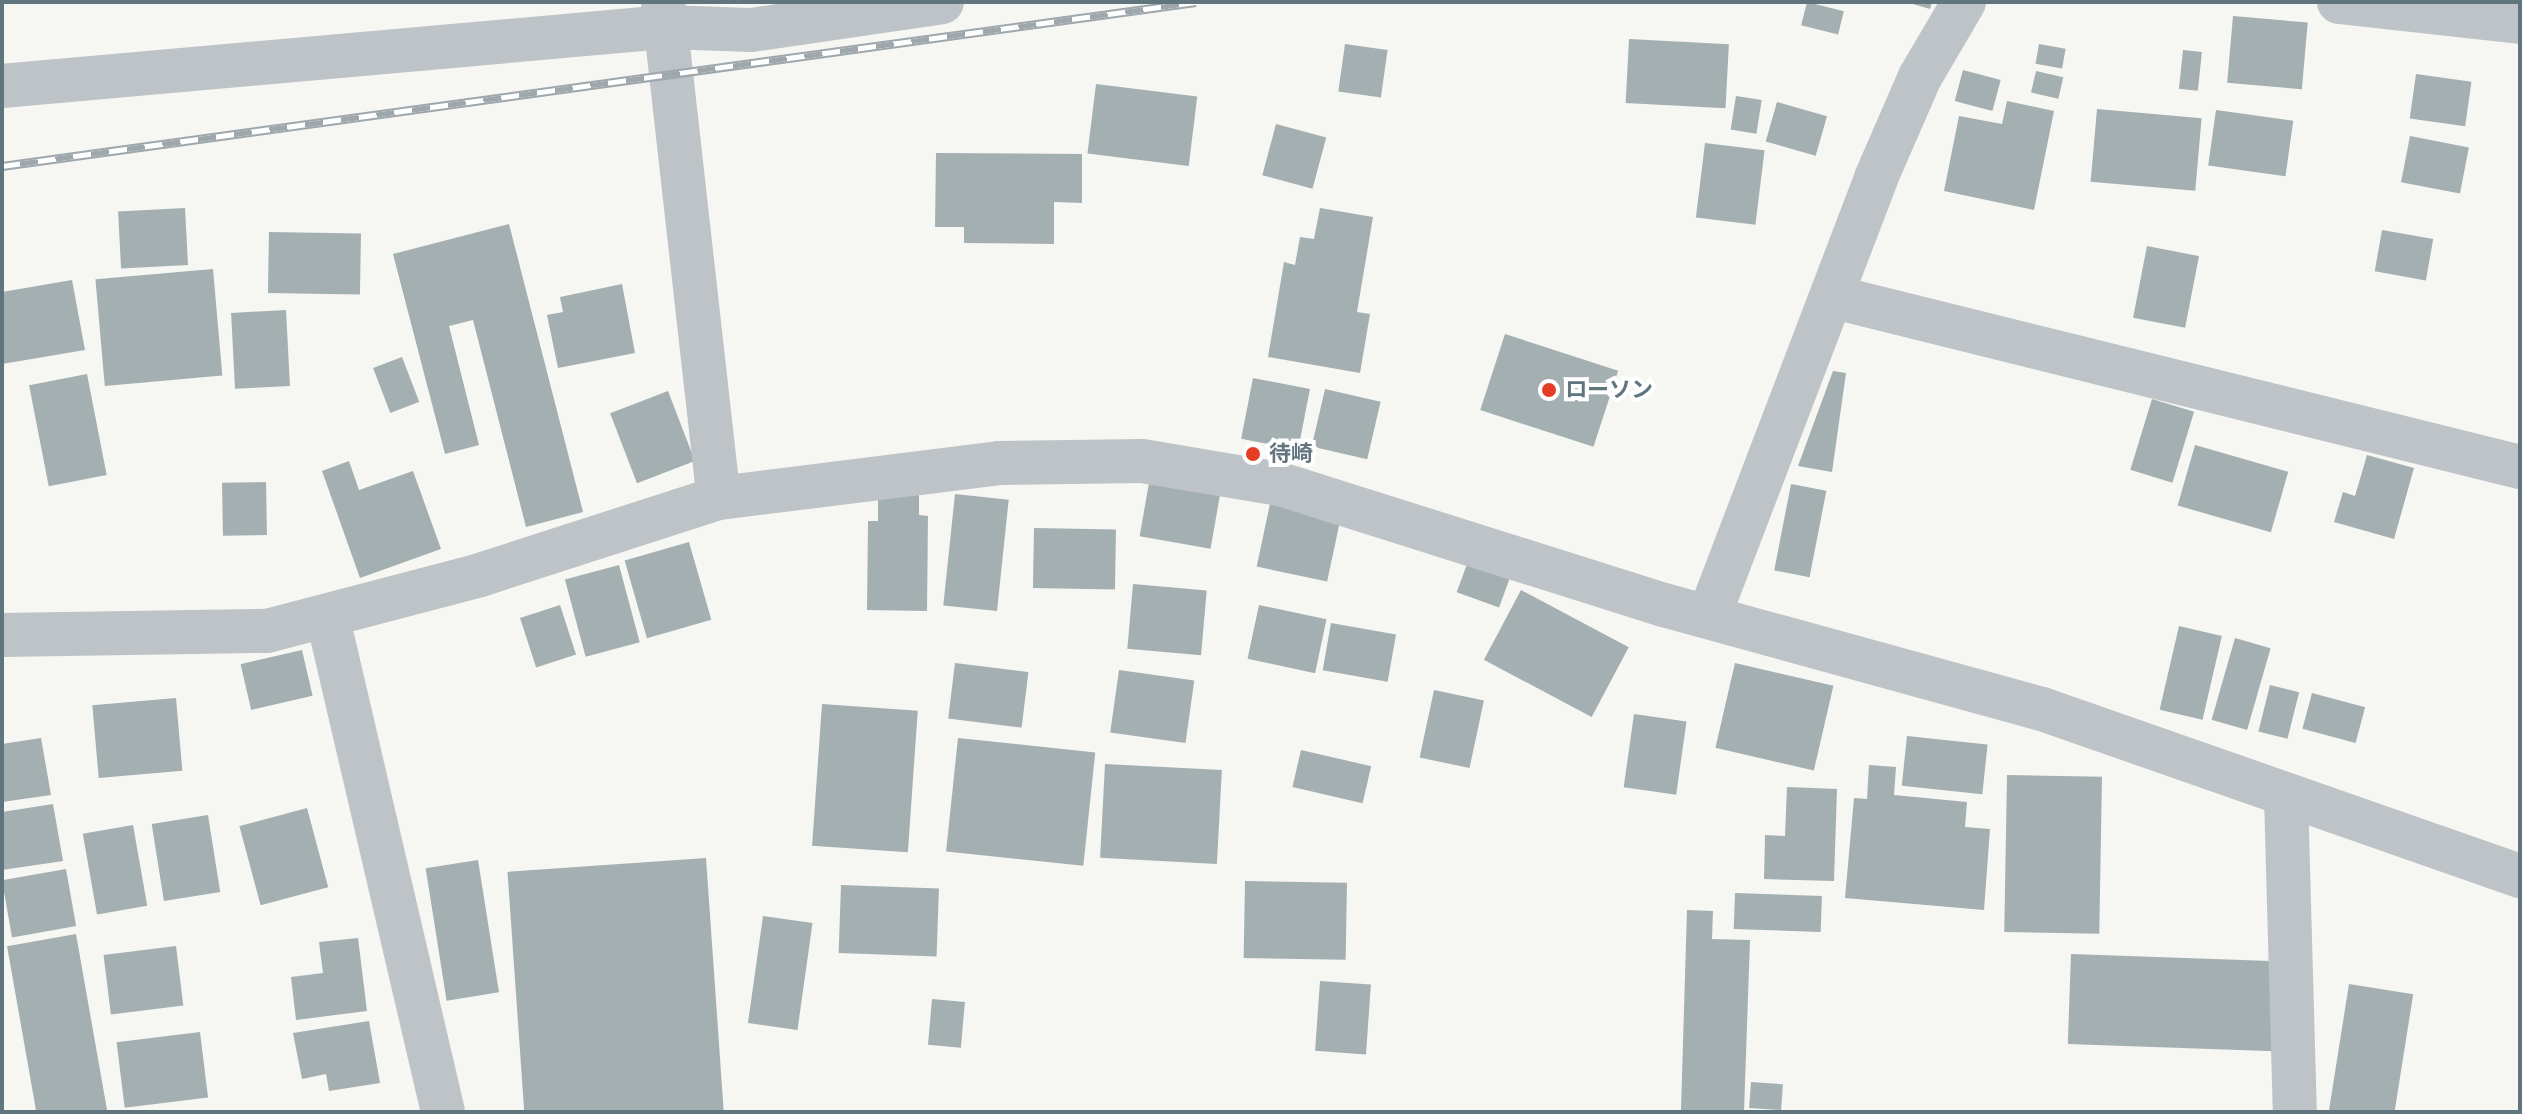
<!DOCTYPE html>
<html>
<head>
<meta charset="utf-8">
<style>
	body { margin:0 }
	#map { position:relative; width:2522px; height:1114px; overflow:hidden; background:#f6f6f3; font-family:"Fira Sans Condensed","Noto Sans JP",sans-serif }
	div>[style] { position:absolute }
	.building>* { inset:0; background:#a4afb2; transform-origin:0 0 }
	.minor>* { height:44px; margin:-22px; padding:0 22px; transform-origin:22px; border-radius:22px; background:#bdc3c6 }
	.rail>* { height:9px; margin-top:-4.5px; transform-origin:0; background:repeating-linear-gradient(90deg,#fff 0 18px,#9ea7ab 0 36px); box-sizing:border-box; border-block:2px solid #9ea7ab }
	.dots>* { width:22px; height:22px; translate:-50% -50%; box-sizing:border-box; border:4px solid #fff; border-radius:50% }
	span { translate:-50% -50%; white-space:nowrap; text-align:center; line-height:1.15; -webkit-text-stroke:8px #fff; paint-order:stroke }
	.poi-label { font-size:22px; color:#61757e; font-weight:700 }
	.left { translate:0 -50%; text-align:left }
	.frame { position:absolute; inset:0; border:4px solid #61757e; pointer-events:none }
</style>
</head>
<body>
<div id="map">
	<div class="building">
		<div style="left:1807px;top:2px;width:38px;height:24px;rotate:14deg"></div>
		<div style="clip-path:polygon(1906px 2px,1932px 2px,1930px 9px)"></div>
		<div style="left:2233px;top:16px;width:75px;height:67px;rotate:5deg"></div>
		<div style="left:1629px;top:39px;width:100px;height:64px;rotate:3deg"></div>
		<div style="left:1345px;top:44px;width:43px;height:48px;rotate:8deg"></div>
		<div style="left:2039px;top:44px;width:27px;height:20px;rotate:10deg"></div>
		<div style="left:2183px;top:50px;width:19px;height:39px;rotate:6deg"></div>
		<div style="left:1963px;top:70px;width:39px;height:32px;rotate:15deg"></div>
		<div style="left:2036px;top:71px;width:28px;height:22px;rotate:13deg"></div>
		<div style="left:2416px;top:74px;width:56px;height:45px;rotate:8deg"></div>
		<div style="left:1096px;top:84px;width:102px;height:70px;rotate:7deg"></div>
		<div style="left:1736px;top:96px;width:26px;height:34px;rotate:9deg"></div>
		<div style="clip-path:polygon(2007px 101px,2054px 111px,2034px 210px,1944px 191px,1959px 116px,2002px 124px)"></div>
		<div style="left:1777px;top:102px;width:52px;height:41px;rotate:16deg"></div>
		<div style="left:2097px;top:109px;width:105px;height:73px;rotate:5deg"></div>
		<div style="left:2216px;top:110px;width:78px;height:56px;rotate:8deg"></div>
		<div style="left:1276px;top:124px;width:52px;height:53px;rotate:15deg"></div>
		<div style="left:2410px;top:136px;width:60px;height:47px;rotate:11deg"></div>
		<div style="left:1705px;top:143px;width:60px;height:75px;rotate:7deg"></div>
		<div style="clip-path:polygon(936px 153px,1082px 154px,1082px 203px,1054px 202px,1054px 244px,964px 243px,964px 227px,935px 227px)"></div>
		<div style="left:185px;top:208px;width:57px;height:67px;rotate:87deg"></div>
		<div style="clip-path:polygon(1320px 208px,1373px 217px,1357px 312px,1370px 314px,1360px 373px,1268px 357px,1284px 262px,1295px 265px,1300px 237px,1314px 239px)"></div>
		<div style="clip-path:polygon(509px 224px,583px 512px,526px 527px,473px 320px,449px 326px,479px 445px,445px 454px,393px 254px)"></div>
		<div style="left:2382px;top:230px;width:52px;height:42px;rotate:10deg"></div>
		<div style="left:269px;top:232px;width:92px;height:61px;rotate:1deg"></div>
		<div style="left:2147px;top:246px;width:53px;height:73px;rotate:11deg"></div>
		<div style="left:213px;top:269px;width:107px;height:118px;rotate:85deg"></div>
		<div style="clip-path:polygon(72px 280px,85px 350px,2px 364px,2px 292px)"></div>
		<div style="clip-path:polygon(622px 284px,635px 353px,558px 368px,547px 315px,563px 312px,560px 297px)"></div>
		<div style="left:286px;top:310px;width:76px;height:55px;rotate:87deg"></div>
		<div style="left:1505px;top:334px;width:119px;height:80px;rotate:18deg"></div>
		<div style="left:402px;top:357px;width:48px;height:31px;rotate:69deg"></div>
		<div style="clip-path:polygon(1833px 371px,1846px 373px,1832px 472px,1798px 466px)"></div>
		<div style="left:87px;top:374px;width:103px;height:59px;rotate:79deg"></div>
		<div style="left:1253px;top:378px;width:58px;height:62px;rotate:11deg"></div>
		<div style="left:1325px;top:389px;width:57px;height:59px;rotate:13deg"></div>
		<div style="left:668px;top:391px;width:75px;height:62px;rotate:69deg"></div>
		<div style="left:2152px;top:399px;width:44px;height:74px;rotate:17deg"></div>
		<div style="left:2195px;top:445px;width:97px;height:63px;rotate:16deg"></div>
		<div style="clip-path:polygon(2367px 455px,2414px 468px,2394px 539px,2334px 522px,2343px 492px,2355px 496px)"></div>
		<div style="clip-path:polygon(349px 461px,359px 490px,413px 471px,441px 549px,360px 578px,322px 471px)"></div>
		<div style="left:266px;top:482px;width:53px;height:44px;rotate:89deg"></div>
		<div style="left:1149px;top:483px;width:72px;height:54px;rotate:10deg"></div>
		<div style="left:1791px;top:484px;width:36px;height:88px;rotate:11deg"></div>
		<div style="clip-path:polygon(878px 488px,919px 488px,919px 515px,928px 516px,927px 611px,867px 610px,868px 521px,878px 521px)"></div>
		<div style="left:955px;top:494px;width:54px;height:112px;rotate:6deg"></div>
		<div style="left:1270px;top:504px;width:72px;height:64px;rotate:12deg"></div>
		<div style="left:1034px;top:528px;width:82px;height:60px;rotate:1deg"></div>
		<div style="left:689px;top:542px;width:81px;height:67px;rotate:74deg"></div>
		<div style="left:1467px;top:564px;width:45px;height:30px;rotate:20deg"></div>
		<div style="left:619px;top:565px;width:80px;height:56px;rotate:75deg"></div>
		<div style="left:1133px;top:584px;width:74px;height:65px;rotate:5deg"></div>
		<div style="left:1521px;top:590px;width:122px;height:79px;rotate:28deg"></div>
		<div style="left:560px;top:605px;width:52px;height:42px;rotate:72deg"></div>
		<div style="left:1259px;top:605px;width:69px;height:55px;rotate:12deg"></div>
		<div style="left:1331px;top:623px;width:66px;height:48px;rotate:10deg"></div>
		<div style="left:2179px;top:626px;width:44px;height:86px;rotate:13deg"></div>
		<div style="left:2235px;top:638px;width:37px;height:85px;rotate:16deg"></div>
		<div style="left:302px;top:650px;width:47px;height:63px;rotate:77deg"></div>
		<div style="left:955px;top:663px;width:74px;height:56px;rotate:7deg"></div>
		<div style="left:1735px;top:663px;width:101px;height:87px;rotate:13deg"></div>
		<div style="left:1119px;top:670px;width:76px;height:63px;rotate:8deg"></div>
		<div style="left:2270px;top:685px;width:30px;height:48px;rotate:14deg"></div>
		<div style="left:1434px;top:690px;width:51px;height:69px;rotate:12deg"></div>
		<div style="left:2312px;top:693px;width:55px;height:37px;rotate:15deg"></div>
		<div style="left:176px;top:698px;width:73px;height:84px;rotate:85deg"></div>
		<div style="left:822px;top:704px;width:96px;height:142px;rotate:4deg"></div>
		<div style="left:1634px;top:714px;width:53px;height:74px;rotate:8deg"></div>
		<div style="left:1907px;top:736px;width:81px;height:50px;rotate:6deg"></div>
		<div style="clip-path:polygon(41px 738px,51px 795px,2px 802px,2px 744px)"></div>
		<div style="left:958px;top:738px;width:138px;height:114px;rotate:6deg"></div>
		<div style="left:1301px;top:750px;width:72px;height:38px;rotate:13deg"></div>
		<div style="left:1105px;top:764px;width:117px;height:94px;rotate:3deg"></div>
		<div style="clip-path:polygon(1869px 765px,1896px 767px,1894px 795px,1967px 802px,1965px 827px,1990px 829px,1984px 910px,1845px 898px,1854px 798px,1867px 799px)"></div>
		<div style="left:2007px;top:775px;width:95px;height:157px;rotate:1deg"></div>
		<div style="clip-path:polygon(1787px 787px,1837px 789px,1834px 881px,1764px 879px,1765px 835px,1785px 836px)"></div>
		<div style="clip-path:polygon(53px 804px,63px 861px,2px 870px,2px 812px)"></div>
		<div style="left:307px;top:808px;width:82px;height:70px;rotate:75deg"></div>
		<div style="left:208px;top:815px;width:78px;height:57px;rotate:81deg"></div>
		<div style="left:133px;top:825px;width:82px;height:51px;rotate:80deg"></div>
		<div style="left:706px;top:858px;width:255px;height:199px;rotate:86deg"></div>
		<div style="left:478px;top:860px;width:134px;height:53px;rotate:81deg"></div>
		<div style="left:66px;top:869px;width:58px;height:65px;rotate:80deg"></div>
		<div style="left:1245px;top:881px;width:102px;height:77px;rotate:1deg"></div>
		<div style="left:841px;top:885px;width:98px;height:68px;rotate:2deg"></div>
		<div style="left:1735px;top:893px;width:87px;height:36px;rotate:2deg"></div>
		<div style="clip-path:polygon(1687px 910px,1713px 911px,1712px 939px,1750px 940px,1744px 1112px,1681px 1110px)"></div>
		<div style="left:763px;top:916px;width:50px;height:108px;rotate:8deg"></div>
		<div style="left:76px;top:934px;width:181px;height:70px;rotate:80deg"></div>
		<div style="clip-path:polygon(358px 938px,367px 1011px,296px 1020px,291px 977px,323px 973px,319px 942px)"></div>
		<div style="left:176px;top:946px;width:60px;height:73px;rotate:83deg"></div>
		<div style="left:2071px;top:954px;width:214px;height:90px;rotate:2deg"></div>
		<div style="left:1320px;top:981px;width:51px;height:70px;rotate:4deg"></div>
		<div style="left:2349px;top:984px;width:65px;height:129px;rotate:9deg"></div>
		<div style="left:932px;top:999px;width:33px;height:46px;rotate:5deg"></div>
		<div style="clip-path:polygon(369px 1021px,380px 1083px,329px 1091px,326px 1074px,302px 1079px,293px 1033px)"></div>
		<div style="left:200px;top:1032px;width:66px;height:84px;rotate:83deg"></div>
		<div style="left:1751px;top:1082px;width:32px;height:26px;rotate:4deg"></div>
	</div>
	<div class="minor">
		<div style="left:663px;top:2px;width:499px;rotate:83.6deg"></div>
		<div style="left:2339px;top:2px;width:182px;rotate:6.3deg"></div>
		<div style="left:2px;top:86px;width:667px;rotate:-5.08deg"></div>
		<div style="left:666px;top:27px;width:85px;rotate:2deg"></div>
		<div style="left:751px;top:30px;width:193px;rotate:-8.3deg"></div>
		<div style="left:1834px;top:297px;width:707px;rotate:13.92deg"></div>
		<div style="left:1709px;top:616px;width:469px;rotate:-69.1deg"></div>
		<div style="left:1876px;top:178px;width:110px;rotate:-66.5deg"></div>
		<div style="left:1920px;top:77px;width:87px;rotate:-59.6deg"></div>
		<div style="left:328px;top:619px;width:506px;rotate:76.87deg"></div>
		<div style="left:2px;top:635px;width:265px;rotate:-0.9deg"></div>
		<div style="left:267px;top:631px;width:220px;rotate:-14.7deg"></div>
		<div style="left:480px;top:575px;width:251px;rotate:-17.9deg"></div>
		<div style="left:719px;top:498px;width:282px;rotate:-7.1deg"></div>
		<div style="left:999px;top:463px;width:143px;rotate:-0.8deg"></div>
		<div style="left:1142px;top:461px;width:140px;rotate:9.5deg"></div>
		<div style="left:1280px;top:484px;width:403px;rotate:17.5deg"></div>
		<div style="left:1664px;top:605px;width:392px;rotate:15.4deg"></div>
		<div style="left:2042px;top:709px;width:506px;rotate:19.26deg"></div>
		<div style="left:2286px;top:796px;width:316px;rotate:88.4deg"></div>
	</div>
	<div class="rail">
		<div style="left:2px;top:166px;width:1205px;rotate:-7.82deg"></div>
	</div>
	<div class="dots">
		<div style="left:1549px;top:390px;background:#e53d24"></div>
		<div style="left:1253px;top:454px;background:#e53d24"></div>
	</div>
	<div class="poi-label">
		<span class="left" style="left:1565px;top:390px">ローソン</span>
		<span class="left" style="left:1269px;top:454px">待崎</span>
	</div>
	<div class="frame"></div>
</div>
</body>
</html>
